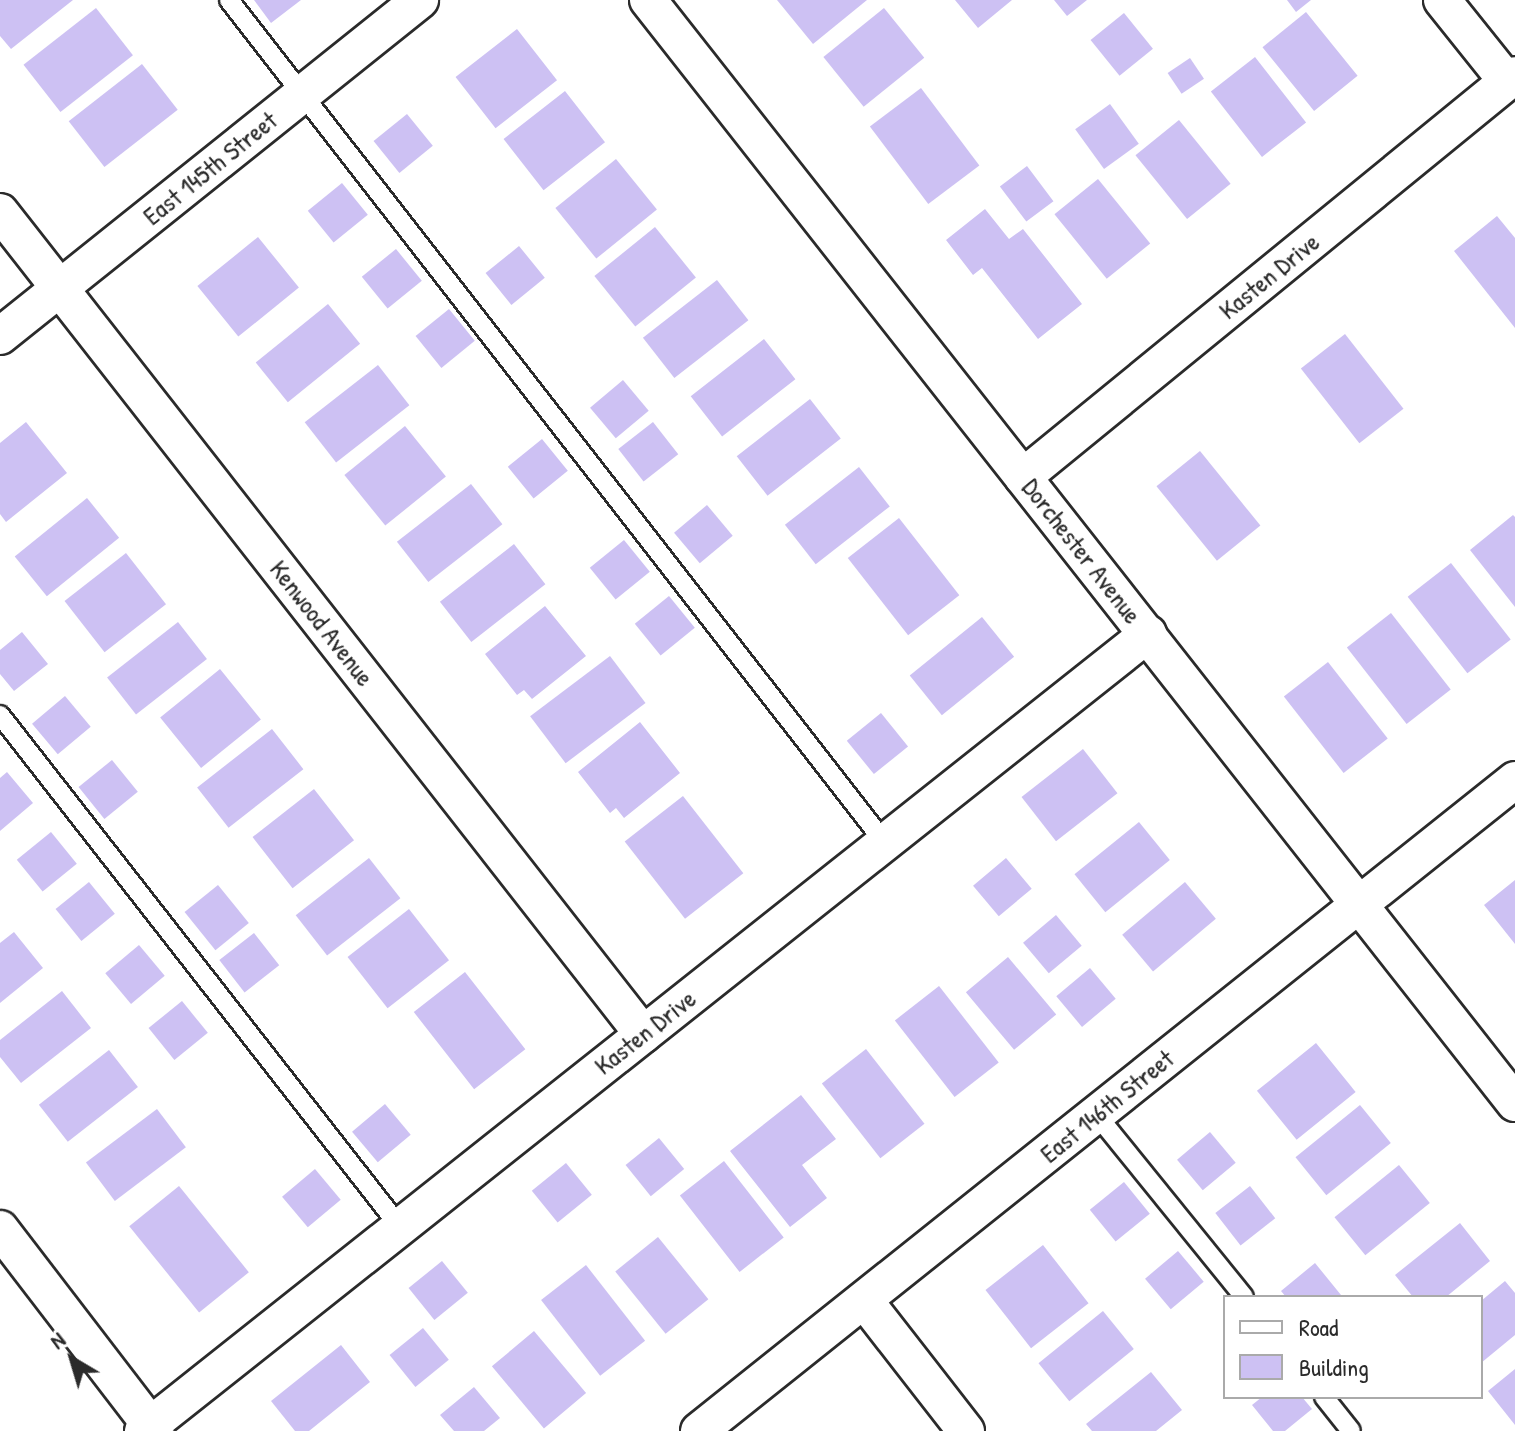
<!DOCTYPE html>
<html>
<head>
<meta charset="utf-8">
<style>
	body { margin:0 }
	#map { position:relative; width:1515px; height:1431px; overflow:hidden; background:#fff; font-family:"Patrick Hand",sans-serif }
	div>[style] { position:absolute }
	.building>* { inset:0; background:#cdc1f3; transform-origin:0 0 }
	.roads { filter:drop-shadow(2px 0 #2b2b2b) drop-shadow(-2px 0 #2b2b2b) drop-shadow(0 2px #2b2b2b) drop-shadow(0 -2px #2b2b2b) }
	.service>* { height:18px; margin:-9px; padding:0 9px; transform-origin:9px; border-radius:9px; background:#fff }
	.minor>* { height:36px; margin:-18px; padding:0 18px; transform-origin:18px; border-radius:18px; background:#fff }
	span { translate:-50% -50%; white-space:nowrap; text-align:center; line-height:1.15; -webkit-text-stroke:6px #fff; paint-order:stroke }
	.street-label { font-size:26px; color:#2b2b2b }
	.legend { position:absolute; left:1223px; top:1295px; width:260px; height:104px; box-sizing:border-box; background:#fff; border:2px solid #aaa; margin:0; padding:10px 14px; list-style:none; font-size:24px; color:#2b2b2b }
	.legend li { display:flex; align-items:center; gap:16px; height:40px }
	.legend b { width:40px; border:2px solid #aaa }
	.north { position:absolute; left:32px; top:1319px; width:80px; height:80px; -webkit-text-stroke:6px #fff; paint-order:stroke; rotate:322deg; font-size:22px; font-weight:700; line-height:32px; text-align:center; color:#2b2b2b }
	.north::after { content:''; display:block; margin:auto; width:28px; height:36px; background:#2b2b2b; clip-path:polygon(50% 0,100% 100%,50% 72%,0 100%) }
</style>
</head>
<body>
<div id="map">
	<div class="building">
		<div style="clip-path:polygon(0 0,73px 0,11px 49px,0 36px)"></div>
		<div style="clip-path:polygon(254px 0,301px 0,271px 23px)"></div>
		<div style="clip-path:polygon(777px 0,867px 0,813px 44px)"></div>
		<div style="clip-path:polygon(955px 0,1012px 0,978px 28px)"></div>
		<div style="clip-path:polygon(1054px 0,1087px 0,1067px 16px)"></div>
		<div style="clip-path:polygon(1287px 0,1311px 0,1296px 12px)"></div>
		<div style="left:96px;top:8px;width:60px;height:92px;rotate:52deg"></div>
		<div style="left:884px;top:8px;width:64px;height:78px;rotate:51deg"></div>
		<div style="left:1306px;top:12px;width:82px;height:56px;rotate:51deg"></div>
		<div style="left:1124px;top:13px;width:46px;height:43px;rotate:51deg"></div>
		<div style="left:517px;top:29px;width:65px;height:78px;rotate:52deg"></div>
		<div style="left:1255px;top:57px;width:83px;height:56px;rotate:52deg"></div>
		<div style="left:1190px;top:58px;width:25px;height:27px;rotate:56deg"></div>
		<div style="left:142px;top:64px;width:58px;height:93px;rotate:52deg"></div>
		<div style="left:921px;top:88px;width:97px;height:64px;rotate:53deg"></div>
		<div style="left:565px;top:91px;width:65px;height:78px;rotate:52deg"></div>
		<div style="left:1110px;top:104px;width:49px;height:43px;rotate:54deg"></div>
		<div style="left:407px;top:114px;width:41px;height:43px;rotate:51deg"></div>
		<div style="left:1179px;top:120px;width:82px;height:56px;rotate:51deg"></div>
		<div style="left:616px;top:159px;width:65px;height:78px;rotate:51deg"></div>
		<div style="left:1027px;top:166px;width:44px;height:34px;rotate:53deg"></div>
		<div style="left:1098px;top:179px;width:83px;height:56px;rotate:51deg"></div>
		<div style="left:342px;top:183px;width:41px;height:44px;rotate:51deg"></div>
		<div style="clip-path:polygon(985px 209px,1009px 239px,1023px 229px,1082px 304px,1038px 339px,982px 268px,973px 275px,946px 240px)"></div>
		<div style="clip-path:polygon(1497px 216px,1515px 238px,1515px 328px,1454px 251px)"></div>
		<div style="left:655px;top:227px;width:65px;height:78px;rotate:51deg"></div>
		<div style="left:258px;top:237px;width:65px;height:78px;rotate:51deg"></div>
		<div style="left:519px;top:246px;width:41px;height:43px;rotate:51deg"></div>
		<div style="left:396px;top:249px;width:41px;height:44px;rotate:51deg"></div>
		<div style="left:717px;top:280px;width:51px;height:94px;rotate:52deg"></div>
		<div style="left:328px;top:304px;width:51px;height:93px;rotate:51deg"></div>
		<div style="left:449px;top:309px;width:41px;height:43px;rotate:51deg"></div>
		<div style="left:1345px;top:334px;width:95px;height:56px;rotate:52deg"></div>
		<div style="left:764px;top:339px;width:51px;height:93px;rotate:52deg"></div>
		<div style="left:378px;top:365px;width:51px;height:93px;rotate:52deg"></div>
		<div style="left:623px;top:380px;width:40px;height:43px;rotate:50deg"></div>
		<div style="left:810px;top:399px;width:50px;height:93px;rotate:52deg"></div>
		<div style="clip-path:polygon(26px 422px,67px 473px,6px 522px,0 514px,0 443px)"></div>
		<div style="left:653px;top:422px;width:41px;height:44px;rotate:52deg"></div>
		<div style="left:405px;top:426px;width:65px;height:78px;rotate:51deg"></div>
		<div style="left:542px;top:439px;width:41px;height:44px;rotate:51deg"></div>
		<div style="left:1200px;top:451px;width:96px;height:56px;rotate:51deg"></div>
		<div style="left:859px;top:467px;width:50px;height:94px;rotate:52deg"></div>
		<div style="left:471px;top:484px;width:51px;height:94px;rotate:52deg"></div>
		<div style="left:87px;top:498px;width:51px;height:93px;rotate:51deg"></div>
		<div style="left:707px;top:505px;width:40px;height:43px;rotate:50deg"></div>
		<div style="clip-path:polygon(1513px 515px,1515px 517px,1515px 607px,1470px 550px)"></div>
		<div style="left:899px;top:518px;width:98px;height:65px;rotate:52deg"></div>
		<div style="left:624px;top:540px;width:41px;height:44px;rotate:51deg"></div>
		<div style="left:514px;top:544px;width:51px;height:94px;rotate:52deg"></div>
		<div style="left:126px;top:553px;width:65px;height:78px;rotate:52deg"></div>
		<div style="left:1451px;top:563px;width:97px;height:55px;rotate:52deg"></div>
		<div style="left:669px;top:596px;width:41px;height:44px;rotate:51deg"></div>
		<div style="clip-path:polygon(545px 606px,586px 656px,532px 699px,524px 690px,517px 695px,485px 654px)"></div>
		<div style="left:1391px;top:613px;width:97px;height:56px;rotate:52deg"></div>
		<div style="left:982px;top:617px;width:51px;height:93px;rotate:51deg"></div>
		<div style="left:178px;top:622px;width:47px;height:90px;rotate:52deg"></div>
		<div style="clip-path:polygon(22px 632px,48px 664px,14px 691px,0 674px,0 650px)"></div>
		<div style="left:610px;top:656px;width:59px;height:100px;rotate:53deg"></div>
		<div style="left:1328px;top:662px;width:97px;height:56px;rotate:52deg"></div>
		<div style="left:220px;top:669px;width:65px;height:77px;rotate:51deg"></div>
		<div style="left:65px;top:696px;width:40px;height:43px;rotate:50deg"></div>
		<div style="left:881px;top:713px;width:43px;height:44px;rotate:51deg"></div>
		<div style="clip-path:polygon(640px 722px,680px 773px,624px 818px,616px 808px,610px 813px,578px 772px)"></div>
		<div style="left:272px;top:729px;width:51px;height:95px;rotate:52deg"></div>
		<div style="left:1083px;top:749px;width:56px;height:78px;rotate:52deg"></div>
		<div style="left:112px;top:760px;width:41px;height:43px;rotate:51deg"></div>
		<div style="clip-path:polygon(7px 772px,33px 803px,0 831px,0 778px)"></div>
		<div style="left:314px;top:789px;width:65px;height:78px;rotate:52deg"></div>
		<div style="left:683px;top:796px;width:98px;height:74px;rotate:52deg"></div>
		<div style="left:1139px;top:822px;width:49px;height:83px;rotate:51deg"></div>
		<div style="left:51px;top:832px;width:41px;height:44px;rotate:51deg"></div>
		<div style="left:369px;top:858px;width:51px;height:93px;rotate:52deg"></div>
		<div style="left:1006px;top:858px;width:40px;height:43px;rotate:50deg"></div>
		<div style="clip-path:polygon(1515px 880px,1515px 944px,1484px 905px)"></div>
		<div style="left:89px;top:882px;width:41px;height:43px;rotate:51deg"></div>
		<div style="left:1185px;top:882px;width:48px;height:82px;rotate:50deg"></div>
		<div style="left:218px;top:885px;width:49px;height:43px;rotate:51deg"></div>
		<div style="left:409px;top:909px;width:65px;height:78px;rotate:52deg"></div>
		<div style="left:1056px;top:915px;width:40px;height:43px;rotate:50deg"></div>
		<div style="clip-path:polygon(14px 932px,43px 968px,0 1003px,0 943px)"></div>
		<div style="left:254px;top:933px;width:41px;height:44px;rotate:52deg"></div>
		<div style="left:139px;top:945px;width:40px;height:44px;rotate:50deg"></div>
		<div style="left:1008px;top:957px;width:75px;height:55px;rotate:50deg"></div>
		<div style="left:1090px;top:968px;width:40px;height:44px;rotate:50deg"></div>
		<div style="left:465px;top:972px;width:98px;height:65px;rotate:52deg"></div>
		<div style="left:939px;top:986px;width:97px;height:56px;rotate:52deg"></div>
		<div style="clip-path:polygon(62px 991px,91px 1028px,21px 1083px,0 1057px,0 1040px)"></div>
		<div style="left:182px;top:1001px;width:41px;height:43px;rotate:51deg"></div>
		<div style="left:1316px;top:1043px;width:63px;height:76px;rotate:51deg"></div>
		<div style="left:866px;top:1049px;width:95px;height:56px;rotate:52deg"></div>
		<div style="left:109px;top:1050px;width:47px;height:89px;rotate:52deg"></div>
		<div style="clip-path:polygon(801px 1095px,836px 1139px,802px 1165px,827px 1198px,790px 1227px,730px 1151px)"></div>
		<div style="left:385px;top:1104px;width:40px;height:43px;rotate:50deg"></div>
		<div style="left:1360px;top:1105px;width:49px;height:83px;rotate:51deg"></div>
		<div style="left:157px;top:1109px;width:48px;height:89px;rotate:53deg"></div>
		<div style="left:1210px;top:1132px;width:40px;height:43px;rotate:50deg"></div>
		<div style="left:659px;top:1138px;width:40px;height:43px;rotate:51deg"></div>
		<div style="left:724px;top:1161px;width:97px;height:56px;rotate:52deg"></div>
		<div style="left:566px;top:1163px;width:41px;height:44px;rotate:51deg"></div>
		<div style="left:1399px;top:1165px;width:49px;height:83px;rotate:51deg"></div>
		<div style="left:315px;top:1169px;width:40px;height:43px;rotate:50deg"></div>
		<div style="left:1124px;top:1182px;width:41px;height:44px;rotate:51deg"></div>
		<div style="left:179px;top:1186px;width:111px;height:64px;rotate:51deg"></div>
		<div style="left:1250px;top:1186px;width:41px;height:44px;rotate:52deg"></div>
		<div style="clip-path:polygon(1460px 1223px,1490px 1261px,1446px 1297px,1413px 1297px,1395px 1275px)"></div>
		<div style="left:658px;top:1237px;width:80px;height:55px;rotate:51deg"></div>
		<div style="left:1043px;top:1245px;width:74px;height:73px;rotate:52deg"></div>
		<div style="left:1178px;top:1251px;width:40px;height:43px;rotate:50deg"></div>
		<div style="left:442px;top:1261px;width:41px;height:43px;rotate:51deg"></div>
		<div style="clip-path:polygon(1315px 1263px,1341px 1295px,1286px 1297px,1281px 1291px)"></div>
		<div style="left:586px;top:1265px;width:96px;height:57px;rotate:52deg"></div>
		<div style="clip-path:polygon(1505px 1281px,1515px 1293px,1515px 1335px,1481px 1363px,1481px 1301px)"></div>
		<div style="left:1103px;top:1311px;width:49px;height:83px;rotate:51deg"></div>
		<div style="left:423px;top:1328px;width:41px;height:43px;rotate:51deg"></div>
		<div style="left:534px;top:1331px;width:81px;height:55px;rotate:50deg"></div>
		<div style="clip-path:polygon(341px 1345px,370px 1382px,309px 1431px,295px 1431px,271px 1401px)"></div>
		<div style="clip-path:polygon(1515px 1369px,1515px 1425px,1488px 1391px)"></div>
		<div style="clip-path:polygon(1151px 1372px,1182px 1410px,1156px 1431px,1092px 1431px,1086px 1424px)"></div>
		<div style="clip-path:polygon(474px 1387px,500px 1418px,484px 1431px,454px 1431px,440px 1415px)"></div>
		<div style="clip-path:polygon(1262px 1397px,1302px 1397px,1312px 1409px,1285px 1431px,1273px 1431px,1252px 1405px)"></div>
	</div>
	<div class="roads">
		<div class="service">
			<div style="left:229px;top:0;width:1068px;rotate:52.11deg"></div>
			<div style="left:0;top:715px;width:650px;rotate:52deg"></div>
			<div style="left:1096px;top:1114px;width:235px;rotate:51deg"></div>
			<div style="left:1324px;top:1397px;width:43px;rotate:51.5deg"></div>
		</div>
		<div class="minor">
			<div style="left:648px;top:0;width:1403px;rotate:51.83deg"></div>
			<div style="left:1442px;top:0;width:104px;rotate:51.3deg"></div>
			<div style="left:0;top:212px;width:1044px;rotate:51.97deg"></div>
			<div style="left:0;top:336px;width:538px;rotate:-38.66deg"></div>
			<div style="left:1023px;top:477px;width:635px;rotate:-39.25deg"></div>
			<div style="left:0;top:1229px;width:255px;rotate:52.5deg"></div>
			<div style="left:864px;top:1300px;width:166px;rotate:52.1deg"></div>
			<div style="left:143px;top:1431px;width:1283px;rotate:-38.42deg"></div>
			<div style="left:699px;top:1431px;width:1044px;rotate:-38.58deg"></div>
		</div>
	</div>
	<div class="street-label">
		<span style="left:210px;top:168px;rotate:-39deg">East 145th Street</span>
		<span style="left:1269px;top:276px;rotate:-39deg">Kasten Drive</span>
		<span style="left:1082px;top:551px;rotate:52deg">Dorchester Avenue</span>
		<span style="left:322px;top:623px;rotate:52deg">Kenwood Avenue</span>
		<span style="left:645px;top:1032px;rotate:-38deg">Kasten Drive</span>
		<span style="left:1107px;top:1106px;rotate:-39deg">East 146th Street</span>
	</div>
	<ul class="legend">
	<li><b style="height:10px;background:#fff"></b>Road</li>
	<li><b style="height:22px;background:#cdc1f3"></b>Building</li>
	</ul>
	<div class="north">N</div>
</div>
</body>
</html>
